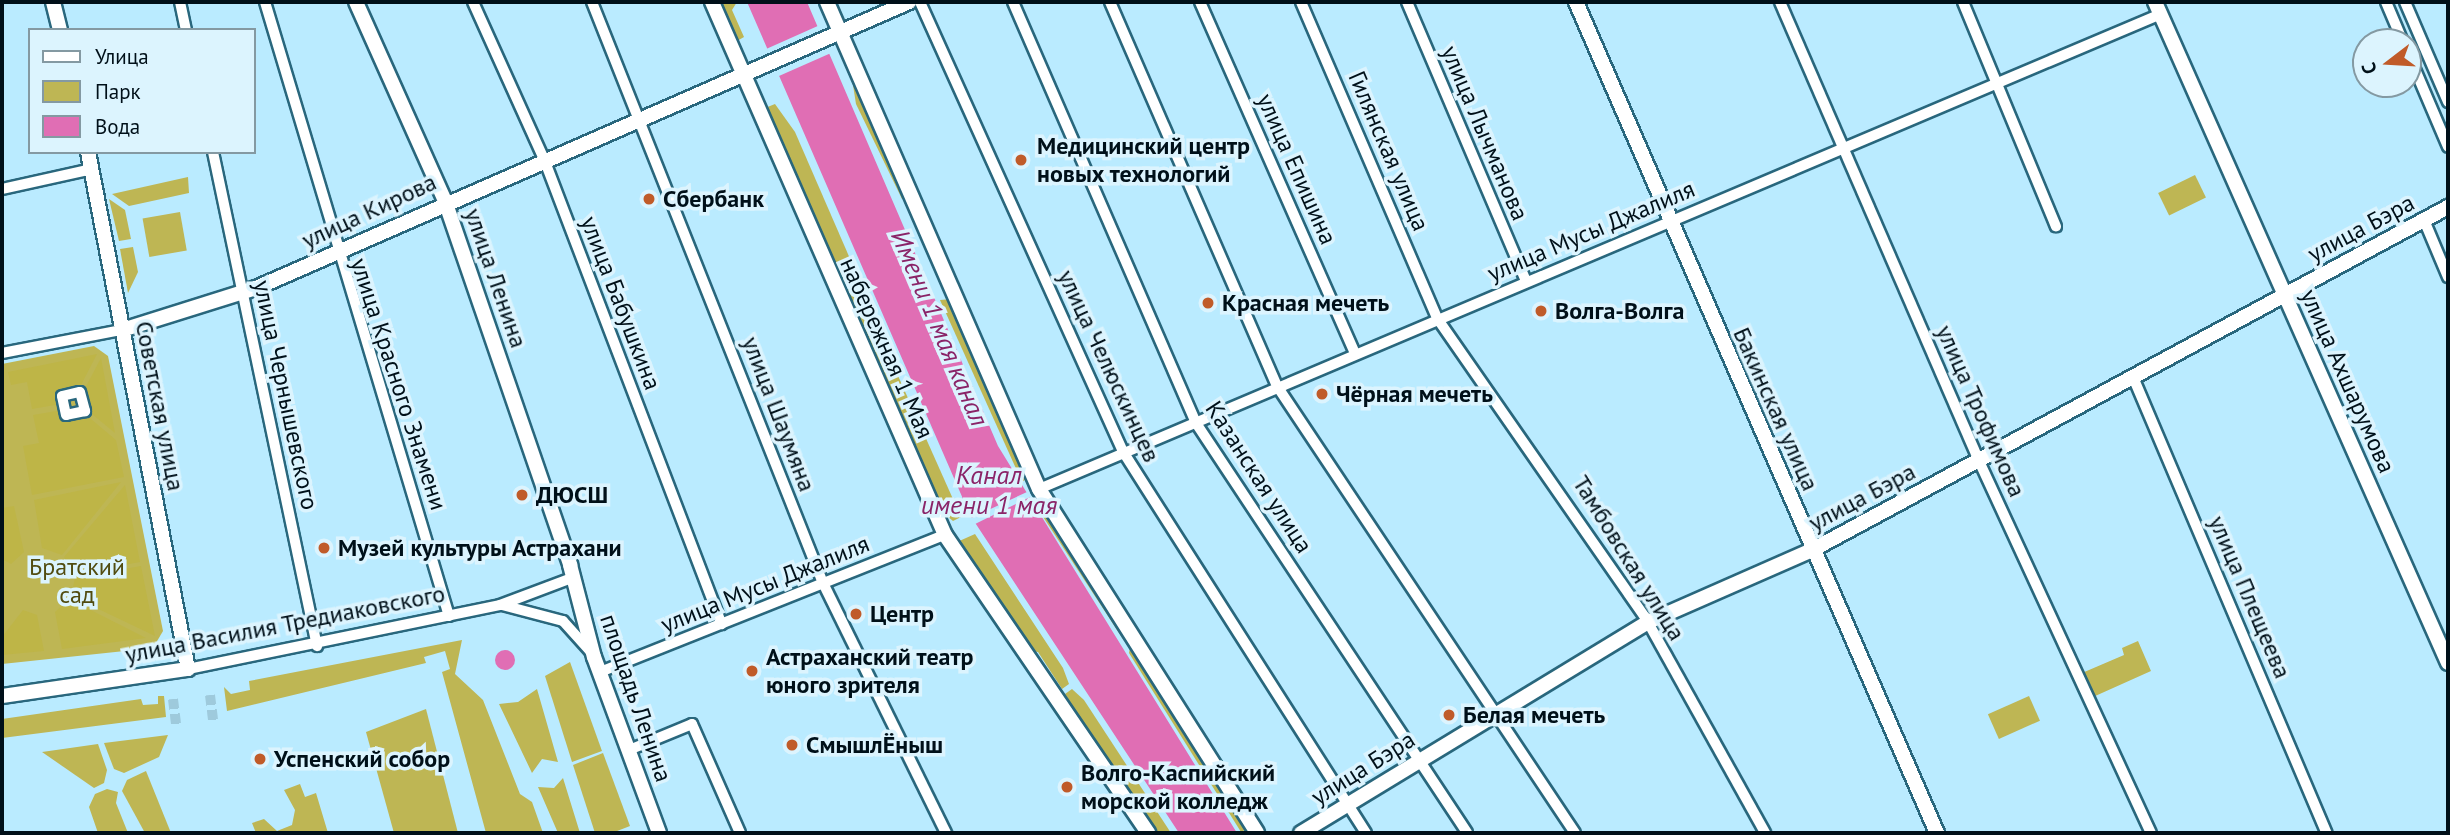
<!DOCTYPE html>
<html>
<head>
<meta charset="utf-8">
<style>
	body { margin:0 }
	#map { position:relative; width:2450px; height:835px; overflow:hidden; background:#baebff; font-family:"PT Sans",sans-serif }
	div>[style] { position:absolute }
	.green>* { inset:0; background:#beb654; transform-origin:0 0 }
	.forest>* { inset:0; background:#beb547 }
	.water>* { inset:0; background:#e06eb4 }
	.round { border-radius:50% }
	.pier>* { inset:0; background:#baebff; transform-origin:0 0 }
	.street-tunnel>* { height:10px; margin-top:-5px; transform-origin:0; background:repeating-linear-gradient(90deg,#9ecadc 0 10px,transparent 0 15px) }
	.roads { filter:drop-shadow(2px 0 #29677d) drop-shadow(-2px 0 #29677d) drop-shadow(0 2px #29677d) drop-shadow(0 -2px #29677d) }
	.street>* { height:10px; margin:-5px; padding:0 5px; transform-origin:5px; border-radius:5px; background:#fff }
	.secondary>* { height:14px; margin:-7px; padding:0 7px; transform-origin:7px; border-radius:7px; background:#fff }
	.dots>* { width:19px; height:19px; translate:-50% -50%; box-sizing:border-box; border:4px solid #dcf4fe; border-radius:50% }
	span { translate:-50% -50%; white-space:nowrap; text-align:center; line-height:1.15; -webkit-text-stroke:7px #dcf4fe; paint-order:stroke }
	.street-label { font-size:24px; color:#001019 }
	.poi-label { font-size:24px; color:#001019; font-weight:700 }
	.left { translate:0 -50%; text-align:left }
	.park-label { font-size:24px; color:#514c10 }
	.water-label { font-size:26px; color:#8a2468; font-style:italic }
	.frame { position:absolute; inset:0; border:4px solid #001019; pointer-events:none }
	.legend { position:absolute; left:28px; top:28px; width:228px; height:126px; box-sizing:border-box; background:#dcf4fe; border:2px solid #8499a2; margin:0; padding:9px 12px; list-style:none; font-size:21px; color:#001019 }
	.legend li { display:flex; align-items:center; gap:14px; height:35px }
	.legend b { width:35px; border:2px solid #8499a2 }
	.north { position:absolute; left:2352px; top:28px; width:70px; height:70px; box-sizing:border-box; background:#dcf4fe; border:2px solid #8499a2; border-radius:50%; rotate:253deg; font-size:19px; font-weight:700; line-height:28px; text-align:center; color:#001019 }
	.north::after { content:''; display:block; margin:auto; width:24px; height:32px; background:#c05b29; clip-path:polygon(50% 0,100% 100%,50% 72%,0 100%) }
</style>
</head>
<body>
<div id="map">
	<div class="green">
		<div style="clip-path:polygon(721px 2px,737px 2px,732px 10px,744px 37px,737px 41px)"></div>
		<div style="clip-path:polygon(850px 66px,906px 196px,902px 199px,856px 104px)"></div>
		<div style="clip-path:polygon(775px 104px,795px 132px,851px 261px,854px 279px,841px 284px,765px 108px)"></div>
		<div style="left:2195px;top:175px;width:25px;height:41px;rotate:64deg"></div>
		<div style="clip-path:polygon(188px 177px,189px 193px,129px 206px,112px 194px)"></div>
		<div style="clip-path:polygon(109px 199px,125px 210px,131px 239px,119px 241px)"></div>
		<div style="left:180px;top:212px;width:39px;height:38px;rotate:80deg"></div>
		<div style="clip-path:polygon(133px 247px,138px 272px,128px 293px,120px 249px)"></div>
		<div style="clip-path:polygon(858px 286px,961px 517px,953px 521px,941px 511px,844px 291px)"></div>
		<div style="clip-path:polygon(952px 299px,1029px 477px,1022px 482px,940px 300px)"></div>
		<div style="clip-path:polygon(94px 346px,108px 356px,163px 631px,153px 648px,2px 664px,2px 364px)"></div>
		<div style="clip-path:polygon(1043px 503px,1127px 636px,1123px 639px,1036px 506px)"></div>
		<div style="clip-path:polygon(975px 534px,1063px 668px,1069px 684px,1062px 689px,1038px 652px,1028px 651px,957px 542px)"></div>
		<div style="clip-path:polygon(462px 640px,455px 674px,483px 700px,520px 794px,532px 802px,543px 833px,486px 833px,442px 672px,450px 669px,445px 651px,424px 657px,426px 663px,227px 711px,224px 687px,231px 694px,250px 690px,249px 681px)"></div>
		<div style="clip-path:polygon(2138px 641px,2151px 671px,2093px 697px,2082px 673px,2124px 655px,2122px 648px)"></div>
		<div style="clip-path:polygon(1131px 643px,1249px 828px,1241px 832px,1129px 653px)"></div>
		<div style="clip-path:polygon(570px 662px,602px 751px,572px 762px,545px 676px)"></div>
		<div style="clip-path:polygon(537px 689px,558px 762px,542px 759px,532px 773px,499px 704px,518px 702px)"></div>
		<div style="clip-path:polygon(1072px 689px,1084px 700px,1171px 833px,1151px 833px,1065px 694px)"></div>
		<div style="clip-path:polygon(158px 696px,164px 696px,166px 717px,2px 738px,2px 719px,141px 699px,143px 705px,158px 704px)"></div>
		<div style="left:2029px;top:696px;width:27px;height:45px;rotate:66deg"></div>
		<div style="clip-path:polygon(426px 709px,458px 833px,394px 833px,366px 732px)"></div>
		<div style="clip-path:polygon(168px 735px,159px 757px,124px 773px,114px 769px,104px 743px)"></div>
		<div style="clip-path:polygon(98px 744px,107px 770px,104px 783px,94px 788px,42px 752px)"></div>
		<div style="clip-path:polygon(603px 753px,630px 826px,612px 833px,595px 833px,573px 765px)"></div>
		<div style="clip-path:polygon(146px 771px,171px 833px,145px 833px,122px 791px,127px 780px)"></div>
		<div style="clip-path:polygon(563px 778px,580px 833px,558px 833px,538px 787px,554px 788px)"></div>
		<div style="clip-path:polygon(300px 784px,305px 797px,316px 793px,328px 833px,256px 833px,252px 823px,264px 819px,277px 831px,292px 825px,295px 810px,284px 790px)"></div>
		<div style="clip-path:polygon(107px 789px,118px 792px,116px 803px,128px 833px,98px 833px,89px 807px,95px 794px)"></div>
	</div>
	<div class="forest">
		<div style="clip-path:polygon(97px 354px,79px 389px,61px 404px,32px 409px,27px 382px,11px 385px,8px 372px)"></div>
		<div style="clip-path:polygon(101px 358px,115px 433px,87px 410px,83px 392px)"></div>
		<div style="clip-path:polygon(62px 410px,85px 414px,116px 440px,124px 477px,32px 495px,23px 446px,39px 443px,33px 415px)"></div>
		<div style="clip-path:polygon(121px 482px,62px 555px,42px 548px,34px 500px)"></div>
		<div style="clip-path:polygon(125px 485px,140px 562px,74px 574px,64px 557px)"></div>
		<div style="clip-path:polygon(14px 506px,24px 552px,11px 564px,2px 559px,2px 508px)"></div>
		<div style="clip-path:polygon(141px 566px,155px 636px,71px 596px,75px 578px)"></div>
		<div style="clip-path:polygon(69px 599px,146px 638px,62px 649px,55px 612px)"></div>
		<div style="clip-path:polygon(23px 610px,37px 615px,44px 651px,2px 655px,2px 637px)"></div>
	</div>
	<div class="water">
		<div style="clip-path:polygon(747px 2px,807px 2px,998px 446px,1237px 833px,1179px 833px,970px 515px)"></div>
		<div class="round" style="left:495px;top:650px;width:20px;height:20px"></div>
	</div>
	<div class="pier">
		<div style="left:820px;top:25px;width:30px;height:62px;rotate:66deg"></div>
		<div style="clip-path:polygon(1027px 492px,1030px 497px,973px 525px,969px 519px)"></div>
	</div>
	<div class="street-tunnel">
		<div style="left:210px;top:695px;width:26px;rotate:83deg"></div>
		<div style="left:173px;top:699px;width:26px;rotate:83deg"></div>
	</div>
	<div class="roads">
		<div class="street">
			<div style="left:180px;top:2px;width:29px;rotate:78deg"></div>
			<div style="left:265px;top:2px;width:641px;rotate:73.32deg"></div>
			<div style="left:473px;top:2px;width:172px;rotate:65.7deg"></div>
			<div style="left:544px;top:159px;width:498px;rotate:69.1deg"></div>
			<div style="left:592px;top:2px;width:625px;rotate:68.32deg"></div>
			<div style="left:823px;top:583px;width:279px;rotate:63.8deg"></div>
			<div style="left:920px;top:2px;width:491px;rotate:65.7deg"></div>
			<div style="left:1122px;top:450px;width:454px;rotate:57.5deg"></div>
			<div style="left:1013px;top:2px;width:459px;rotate:66.5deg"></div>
			<div style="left:1196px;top:423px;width:491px;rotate:56.5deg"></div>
			<div style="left:1110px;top:2px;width:419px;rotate:66.5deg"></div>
			<div style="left:1277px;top:386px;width:537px;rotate:56.31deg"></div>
			<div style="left:1200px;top:2px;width:384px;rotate:66.2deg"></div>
			<div style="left:1301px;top:2px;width:344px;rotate:66.7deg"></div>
			<div style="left:1437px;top:318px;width:364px;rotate:55.2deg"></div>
			<div style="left:1645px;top:617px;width:247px;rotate:60.9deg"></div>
			<div style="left:1407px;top:2px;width:303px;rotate:66.9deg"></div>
			<div style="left:1780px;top:2px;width:500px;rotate:66.56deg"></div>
			<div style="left:1979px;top:461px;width:410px;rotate:65.2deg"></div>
			<div style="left:1963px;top:2px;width:243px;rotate:67.5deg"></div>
			<div style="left:2386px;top:2px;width:43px;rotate:67deg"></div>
			<div style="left:2405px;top:2px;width:109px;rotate:66.7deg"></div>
			<div style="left:2408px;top:53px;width:102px;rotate:66.9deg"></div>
			<div style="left:213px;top:152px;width:505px;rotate:78.11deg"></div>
			<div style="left:2px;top:189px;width:92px;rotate:-12.5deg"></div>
			<div style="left:2424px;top:220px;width:62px;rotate:67.2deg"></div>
			<div style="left:2px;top:353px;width:122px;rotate:-10.9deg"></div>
			<div style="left:2133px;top:377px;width:496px;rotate:67deg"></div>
			<div style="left:80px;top:392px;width:20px;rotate:75deg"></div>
			<div style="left:85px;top:411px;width:19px;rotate:168deg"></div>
			<div style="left:66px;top:415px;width:19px;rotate:-102deg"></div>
			<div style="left:62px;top:396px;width:18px;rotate:-13deg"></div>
			<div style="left:1039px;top:489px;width:1218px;rotate:-22.95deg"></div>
			<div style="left:502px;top:605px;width:63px;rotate:14.7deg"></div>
			<div style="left:563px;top:621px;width:40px;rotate:48deg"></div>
			<div style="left:188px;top:669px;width:318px;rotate:-11.6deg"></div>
			<div style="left:500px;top:605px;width:77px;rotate:-20.6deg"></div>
			<div style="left:600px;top:672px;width:371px;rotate:-21.7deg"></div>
			<div style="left:629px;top:750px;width:68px;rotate:-22.4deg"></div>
			<div style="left:692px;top:724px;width:119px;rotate:66.2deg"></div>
		</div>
		<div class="secondary">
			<div style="left:53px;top:2px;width:29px;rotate:76deg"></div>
			<div style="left:356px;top:2px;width:218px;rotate:65.9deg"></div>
			<div style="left:445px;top:201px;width:385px;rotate:71deg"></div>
			<div style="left:570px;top:565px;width:95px;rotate:75.4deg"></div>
			<div style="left:594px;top:657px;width:188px;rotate:69.7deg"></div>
			<div style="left:712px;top:2px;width:582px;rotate:66.39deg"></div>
			<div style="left:945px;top:535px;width:361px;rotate:55.7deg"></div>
			<div style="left:827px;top:2px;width:531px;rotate:66.48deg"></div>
			<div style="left:1039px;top:489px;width:407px;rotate:57.6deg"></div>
			<div style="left:1576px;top:2px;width:906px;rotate:66.52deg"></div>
			<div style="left:2155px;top:2px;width:723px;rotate:66.09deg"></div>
			<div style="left:122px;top:330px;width:140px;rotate:-17.4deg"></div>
			<div style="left:256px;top:288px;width:713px;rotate:-23.65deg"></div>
			<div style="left:2px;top:696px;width:188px;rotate:-8.3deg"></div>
			<div style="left:188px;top:669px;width:527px;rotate:-100.95deg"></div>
			<div style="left:1301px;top:833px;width:406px;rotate:-31.3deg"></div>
			<div style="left:1648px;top:622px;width:179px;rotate:-23.7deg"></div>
			<div style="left:1812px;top:550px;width:723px;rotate:-28.34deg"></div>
		</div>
	</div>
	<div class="dots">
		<div style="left:1021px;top:160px;background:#c05b29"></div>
		<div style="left:649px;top:199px;background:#c05b29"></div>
		<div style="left:1208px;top:303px;background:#c05b29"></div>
		<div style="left:1541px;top:311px;background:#c05b29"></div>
		<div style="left:1322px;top:394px;background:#c05b29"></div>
		<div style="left:522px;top:495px;background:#c05b29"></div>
		<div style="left:324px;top:548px;background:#c05b29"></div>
		<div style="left:856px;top:614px;background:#c05b29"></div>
		<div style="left:752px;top:671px;background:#c05b29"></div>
		<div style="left:1449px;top:715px;background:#c05b29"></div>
		<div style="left:792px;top:745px;background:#c05b29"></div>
		<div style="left:260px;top:759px;background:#c05b29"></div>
		<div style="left:1067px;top:787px;background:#c05b29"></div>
	</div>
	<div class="street-label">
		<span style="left:1485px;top:133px;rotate:67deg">улица Лычманова</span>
		<span style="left:1389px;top:151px;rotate:67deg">Гилянская улица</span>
		<span style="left:1297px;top:169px;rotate:66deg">улица Епишина</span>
		<span style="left:369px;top:211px;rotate:-25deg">улица Кирова</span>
		<span style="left:2361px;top:228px;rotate:-28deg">улица Бэра</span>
		<span style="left:1591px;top:231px;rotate:-23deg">улица Мусы Джалиля</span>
		<span style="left:496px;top:278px;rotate:71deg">улица Ленина</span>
		<span style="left:621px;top:303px;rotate:69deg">улица Бабушкина</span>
		<span style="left:887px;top:348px;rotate:66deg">набережная 1 Мая</span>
		<span style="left:1109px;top:366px;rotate:65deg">улица Челюскинцев</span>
		<span style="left:2348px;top:381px;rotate:66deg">улица Ахшарумова</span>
		<span style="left:399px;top:384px;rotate:72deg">улица Красного Знамени</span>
		<span style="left:286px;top:395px;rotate:78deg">улица Чернышевского</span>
		<span style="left:160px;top:406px;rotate:79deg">Советская улица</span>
		<span style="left:1776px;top:409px;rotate:66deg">Бакинская улица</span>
		<span style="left:1981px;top:411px;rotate:66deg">улица Трофимова</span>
		<span style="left:779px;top:414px;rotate:69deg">улица Шаумяна</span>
		<span style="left:1259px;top:477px;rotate:57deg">Казанская улица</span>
		<span style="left:1862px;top:497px;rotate:-28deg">улица Бэра</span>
		<span style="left:1629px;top:558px;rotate:58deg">Тамбовская улица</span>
		<span style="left:765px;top:584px;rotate:-22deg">улица Мусы Джалиля</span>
		<span style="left:2250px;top:597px;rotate:67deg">улица Плещеева</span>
		<span style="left:285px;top:624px;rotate:-11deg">улица Василия Тредиаковского</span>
		<span style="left:636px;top:698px;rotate:71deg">площадь Ленина</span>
		<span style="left:1363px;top:768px;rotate:-32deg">улица Бэра</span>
	</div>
	<div class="poi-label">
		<span class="left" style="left:1037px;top:160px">Медицинский центр<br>новых технологий</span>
		<span class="left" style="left:663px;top:199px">Сбербанк</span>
		<span class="left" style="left:1222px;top:303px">Красная мечеть</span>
		<span class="left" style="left:1555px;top:311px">Волга-Волга</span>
		<span class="left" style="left:1336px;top:394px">Чёрная мечеть</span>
		<span class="left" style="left:536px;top:495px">ДЮСШ</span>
		<span class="left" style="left:338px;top:548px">Музей культуры Астрахани</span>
		<span class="left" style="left:870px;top:614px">Центр</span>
		<span class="left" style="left:766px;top:671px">Астраханский театр<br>юного зрителя</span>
		<span class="left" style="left:1463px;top:715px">Белая мечеть</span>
		<span class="left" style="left:806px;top:745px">СмышлЁныш</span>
		<span class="left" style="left:274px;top:759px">Успенский собор</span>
		<span class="left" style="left:1081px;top:787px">Волго-Каспийский<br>морской колледж</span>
	</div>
	<div class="park-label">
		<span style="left:77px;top:581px">Братский<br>сад</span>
	</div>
	<div class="water-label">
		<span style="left:940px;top:328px;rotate:67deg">Имени 1 мая канал</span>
		<span style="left:989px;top:490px">Канал<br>имени 1 мая</span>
	</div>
	<div class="frame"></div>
	<ul class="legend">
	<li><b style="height:9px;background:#fff"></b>Улица</li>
	<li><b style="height:19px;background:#beb654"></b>Парк</li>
	<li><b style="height:19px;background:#e06eb4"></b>Вода</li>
	</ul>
	<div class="north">С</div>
</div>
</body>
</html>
